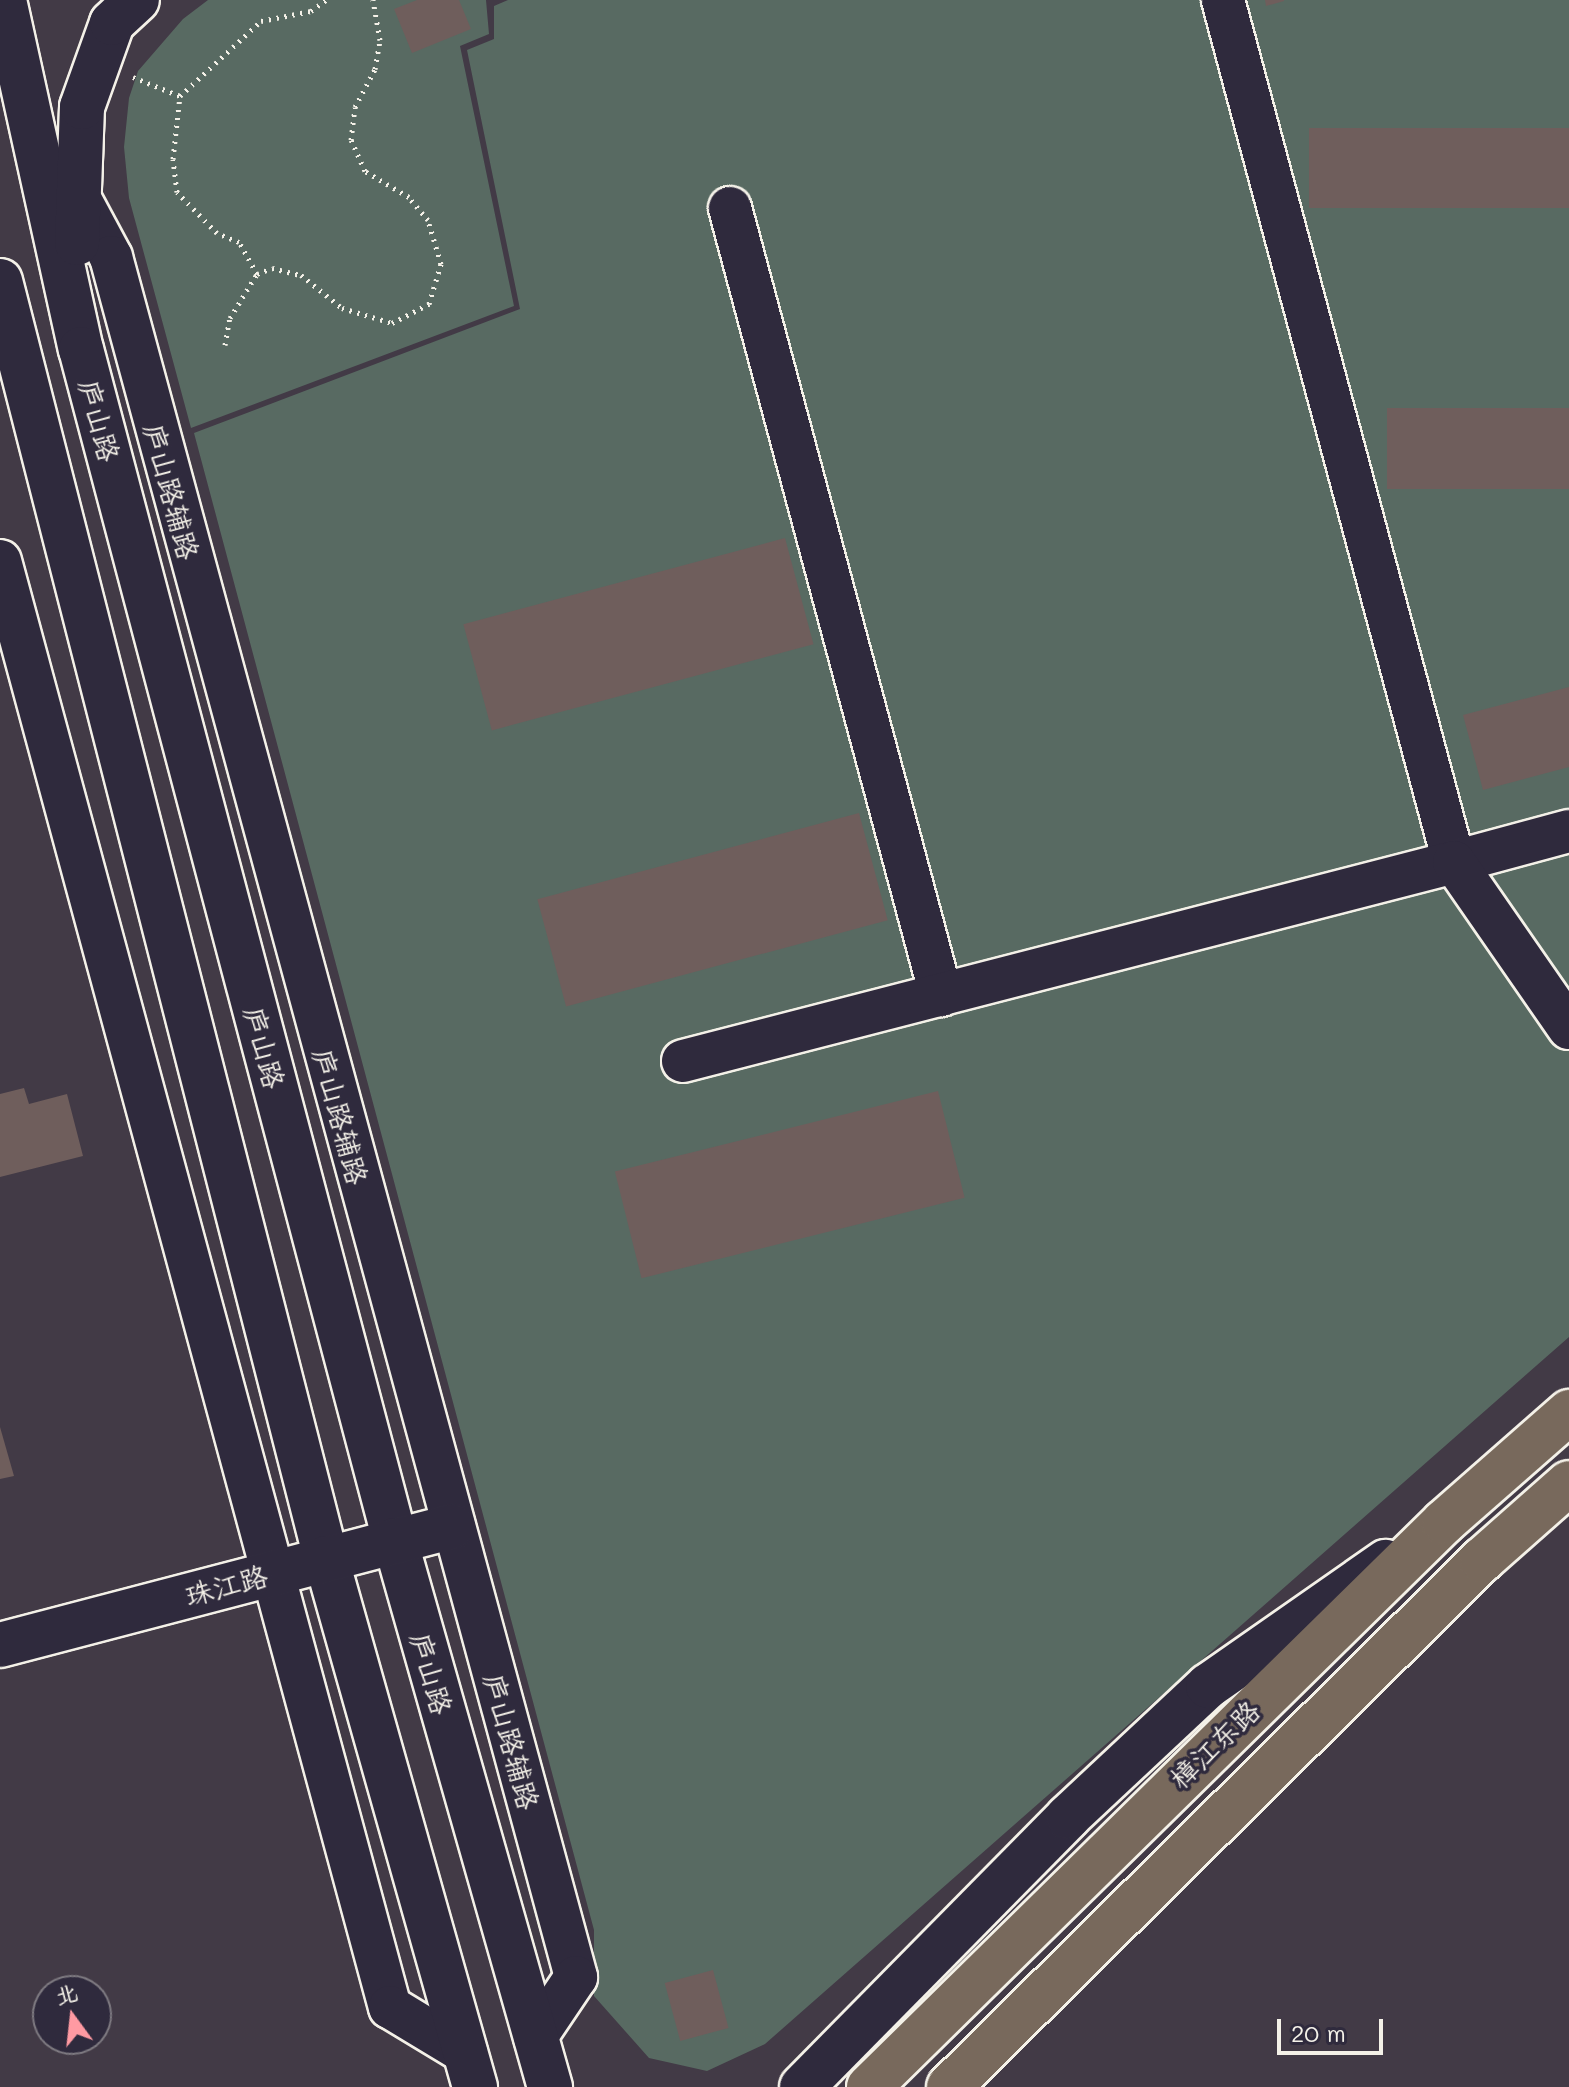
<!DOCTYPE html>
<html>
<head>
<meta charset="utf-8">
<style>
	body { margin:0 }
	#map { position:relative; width:1569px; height:2087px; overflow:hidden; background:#423a46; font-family:Mali,"LXGW WenKai TC",sans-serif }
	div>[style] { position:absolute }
	.green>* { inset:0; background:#586a62 }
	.building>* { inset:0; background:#6f5e5c; transform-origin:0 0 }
	.path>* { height:5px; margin-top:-2.5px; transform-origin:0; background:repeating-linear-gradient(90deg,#f4f1e8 0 2px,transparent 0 8px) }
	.roads { filter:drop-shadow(2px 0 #f4f1e8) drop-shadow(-2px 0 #f4f1e8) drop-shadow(0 2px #f4f1e8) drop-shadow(0 -2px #f4f1e8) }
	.street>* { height:42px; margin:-21px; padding:0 21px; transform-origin:21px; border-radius:21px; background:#2f2a3d }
	.secondary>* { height:44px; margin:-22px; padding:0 22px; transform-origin:22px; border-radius:22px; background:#2f2a3d }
	.primary>* { height:44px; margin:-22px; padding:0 22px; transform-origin:22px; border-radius:22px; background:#78695c }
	span { translate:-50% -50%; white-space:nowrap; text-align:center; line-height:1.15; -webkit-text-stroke:7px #2f2a3d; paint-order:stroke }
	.street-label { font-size:28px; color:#f4f1e8 }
	.north { position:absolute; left:32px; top:1975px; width:80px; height:80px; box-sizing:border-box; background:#2f2a3d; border:2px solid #7e7a81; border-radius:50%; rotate:345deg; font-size:22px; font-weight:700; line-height:32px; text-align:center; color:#f4f1e8 }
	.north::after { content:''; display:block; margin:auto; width:28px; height:36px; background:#ff9aa2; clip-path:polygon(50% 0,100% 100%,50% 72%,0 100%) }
	.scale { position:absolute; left:1277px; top:2019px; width:106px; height:36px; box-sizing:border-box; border:4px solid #f4f1e8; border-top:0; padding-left:10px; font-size:24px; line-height:28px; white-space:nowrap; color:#f4f1e8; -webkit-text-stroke:6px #2f2a3d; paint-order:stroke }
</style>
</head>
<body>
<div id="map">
	<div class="green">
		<div style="clip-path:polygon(208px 0,486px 0,489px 34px,460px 46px,514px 306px,191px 428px,129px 198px,124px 147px,129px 98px,138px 71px,183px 19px)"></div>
		<div style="clip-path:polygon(508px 0,1569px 0,1569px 1337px,765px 2044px,707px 2071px,649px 2058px,594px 1996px,594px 1930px,194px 433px,520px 309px,467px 50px,494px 39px,494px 6px)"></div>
	</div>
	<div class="building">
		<div style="clip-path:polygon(417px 0,459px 0,471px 29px,412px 53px,394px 9px)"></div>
		<div style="clip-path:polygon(1265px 0,1284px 0,1284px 1px,1266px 6px)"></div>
		<div style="left:1569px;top:128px;width:80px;height:260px;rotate:90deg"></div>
		<div style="left:1569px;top:408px;width:81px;height:182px;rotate:90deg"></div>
		<div style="left:785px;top:538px;width:110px;height:333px;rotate:75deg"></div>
		<div style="clip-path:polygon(1569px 687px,1569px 767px,1483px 790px,1463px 715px)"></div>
		<div style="left:859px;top:813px;width:111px;height:333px;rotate:75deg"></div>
		<div style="clip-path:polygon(24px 1088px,29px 1104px,67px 1094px,83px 1156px,0 1177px,0 1094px)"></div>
		<div style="left:938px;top:1091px;width:110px;height:333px;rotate:76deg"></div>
		<div style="clip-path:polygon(0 1427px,14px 1476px,0 1479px)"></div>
		<div style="left:713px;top:1970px;width:60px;height:50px;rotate:75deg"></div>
	</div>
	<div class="path">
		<div style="left:133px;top:77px;width:51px;rotate:22deg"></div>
		<div style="left:257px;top:274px;width:16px;rotate:-22deg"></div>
		<div style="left:272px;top:268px;width:30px;rotate:14deg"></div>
		<div style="left:301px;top:275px;width:53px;rotate:38.8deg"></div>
		<div style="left:342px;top:308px;width:52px;rotate:16.7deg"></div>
		<div style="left:392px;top:323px;width:42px;rotate:-27.2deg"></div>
		<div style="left:429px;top:304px;width:42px;rotate:-73.3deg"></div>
		<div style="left:441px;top:264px;width:46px;rotate:-106.5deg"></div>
		<div style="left:428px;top:220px;width:30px;rotate:-130deg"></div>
		<div style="left:409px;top:197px;width:51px;rotate:-149.4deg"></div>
		<div style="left:365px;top:171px;width:34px;rotate:-114deg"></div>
		<div style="left:351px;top:140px;width:33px;rotate:-83deg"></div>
		<div style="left:355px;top:107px;width:43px;rotate:-62.2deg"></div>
		<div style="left:375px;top:69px;width:29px;rotate:-80deg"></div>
		<div style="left:380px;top:40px;width:41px;rotate:-99.9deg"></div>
		<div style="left:225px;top:345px;width:27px;rotate:-80deg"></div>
		<div style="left:230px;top:318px;width:52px;rotate:-58.5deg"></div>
		<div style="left:257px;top:274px;width:37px;rotate:-119deg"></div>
		<div style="left:239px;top:242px;width:24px;rotate:-158deg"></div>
		<div style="left:217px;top:233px;width:57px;rotate:-134.3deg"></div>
		<div style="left:177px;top:192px;width:33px;rotate:-97deg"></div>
		<div style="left:173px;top:159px;width:63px;rotate:-83.7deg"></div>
		<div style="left:180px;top:96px;width:110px;rotate:-42.8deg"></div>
		<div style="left:261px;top:21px;width:51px;rotate:-11.3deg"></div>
		<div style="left:311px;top:11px;width:19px;rotate:-36deg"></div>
	</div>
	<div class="roads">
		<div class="street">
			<div style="left:1223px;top:0;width:892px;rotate:75deg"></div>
			<div style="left:1454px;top:862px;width:119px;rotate:-15.1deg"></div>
			<div style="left:75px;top:190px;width:76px;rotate:61.8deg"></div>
			<div style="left:111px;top:257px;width:1782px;rotate:74.87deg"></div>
			<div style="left:576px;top:1977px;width:73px;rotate:123.9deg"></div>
			<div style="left:730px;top:208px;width:815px;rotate:74.99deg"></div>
			<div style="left:0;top:561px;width:1498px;rotate:74.91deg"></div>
			<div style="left:390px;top:2007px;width:89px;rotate:31.2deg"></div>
			<div style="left:683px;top:1061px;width:796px;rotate:-14.47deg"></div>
			<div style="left:1454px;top:862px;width:202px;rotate:55.3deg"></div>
		</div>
		<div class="secondary">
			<div style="left:4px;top:0;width:357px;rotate:77.6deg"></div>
			<div style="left:81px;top:349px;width:1232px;rotate:75.23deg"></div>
			<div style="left:395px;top:1540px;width:569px;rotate:74.18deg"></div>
			<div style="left:77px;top:243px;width:136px;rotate:-87.9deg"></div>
			<div style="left:82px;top:107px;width:89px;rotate:-70.3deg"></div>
			<div style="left:112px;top:23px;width:34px;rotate:-43deg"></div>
			<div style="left:0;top:281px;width:1318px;rotate:75.68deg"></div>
			<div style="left:326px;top:1558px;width:550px;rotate:74.27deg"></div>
			<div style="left:0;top:1645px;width:468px;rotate:-14.7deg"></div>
			<div style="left:802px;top:2087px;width:379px;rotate:-45.4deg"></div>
			<div style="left:1068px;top:1817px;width:192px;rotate:-43.1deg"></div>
			<div style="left:1208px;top:1686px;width:217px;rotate:-34.9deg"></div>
		</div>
		<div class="primary">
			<div style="left:869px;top:2087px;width:806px;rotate:-44.5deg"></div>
			<div style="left:1444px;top:1522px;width:167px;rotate:-41.3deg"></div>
			<div style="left:949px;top:2087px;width:750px;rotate:-44.68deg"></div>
			<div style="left:1482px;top:1560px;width:116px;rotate:-41.5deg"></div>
		</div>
	</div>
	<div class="street-label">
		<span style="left:100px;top:420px;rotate:75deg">庐山路</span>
		<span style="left:172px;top:491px;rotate:75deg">庐山路辅路</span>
		<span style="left:265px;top:1047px;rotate:75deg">庐山路</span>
		<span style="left:341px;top:1116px;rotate:75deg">庐山路辅路</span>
		<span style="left:226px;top:1585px;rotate:-15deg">珠江路</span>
		<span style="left:432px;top:1673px;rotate:74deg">庐山路</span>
		<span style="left:512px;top:1741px;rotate:75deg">庐山路辅路</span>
		<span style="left:1214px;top:1744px;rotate:-44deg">樟江东路</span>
	</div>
	<div class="north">北</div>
	<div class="scale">20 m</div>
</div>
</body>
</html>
